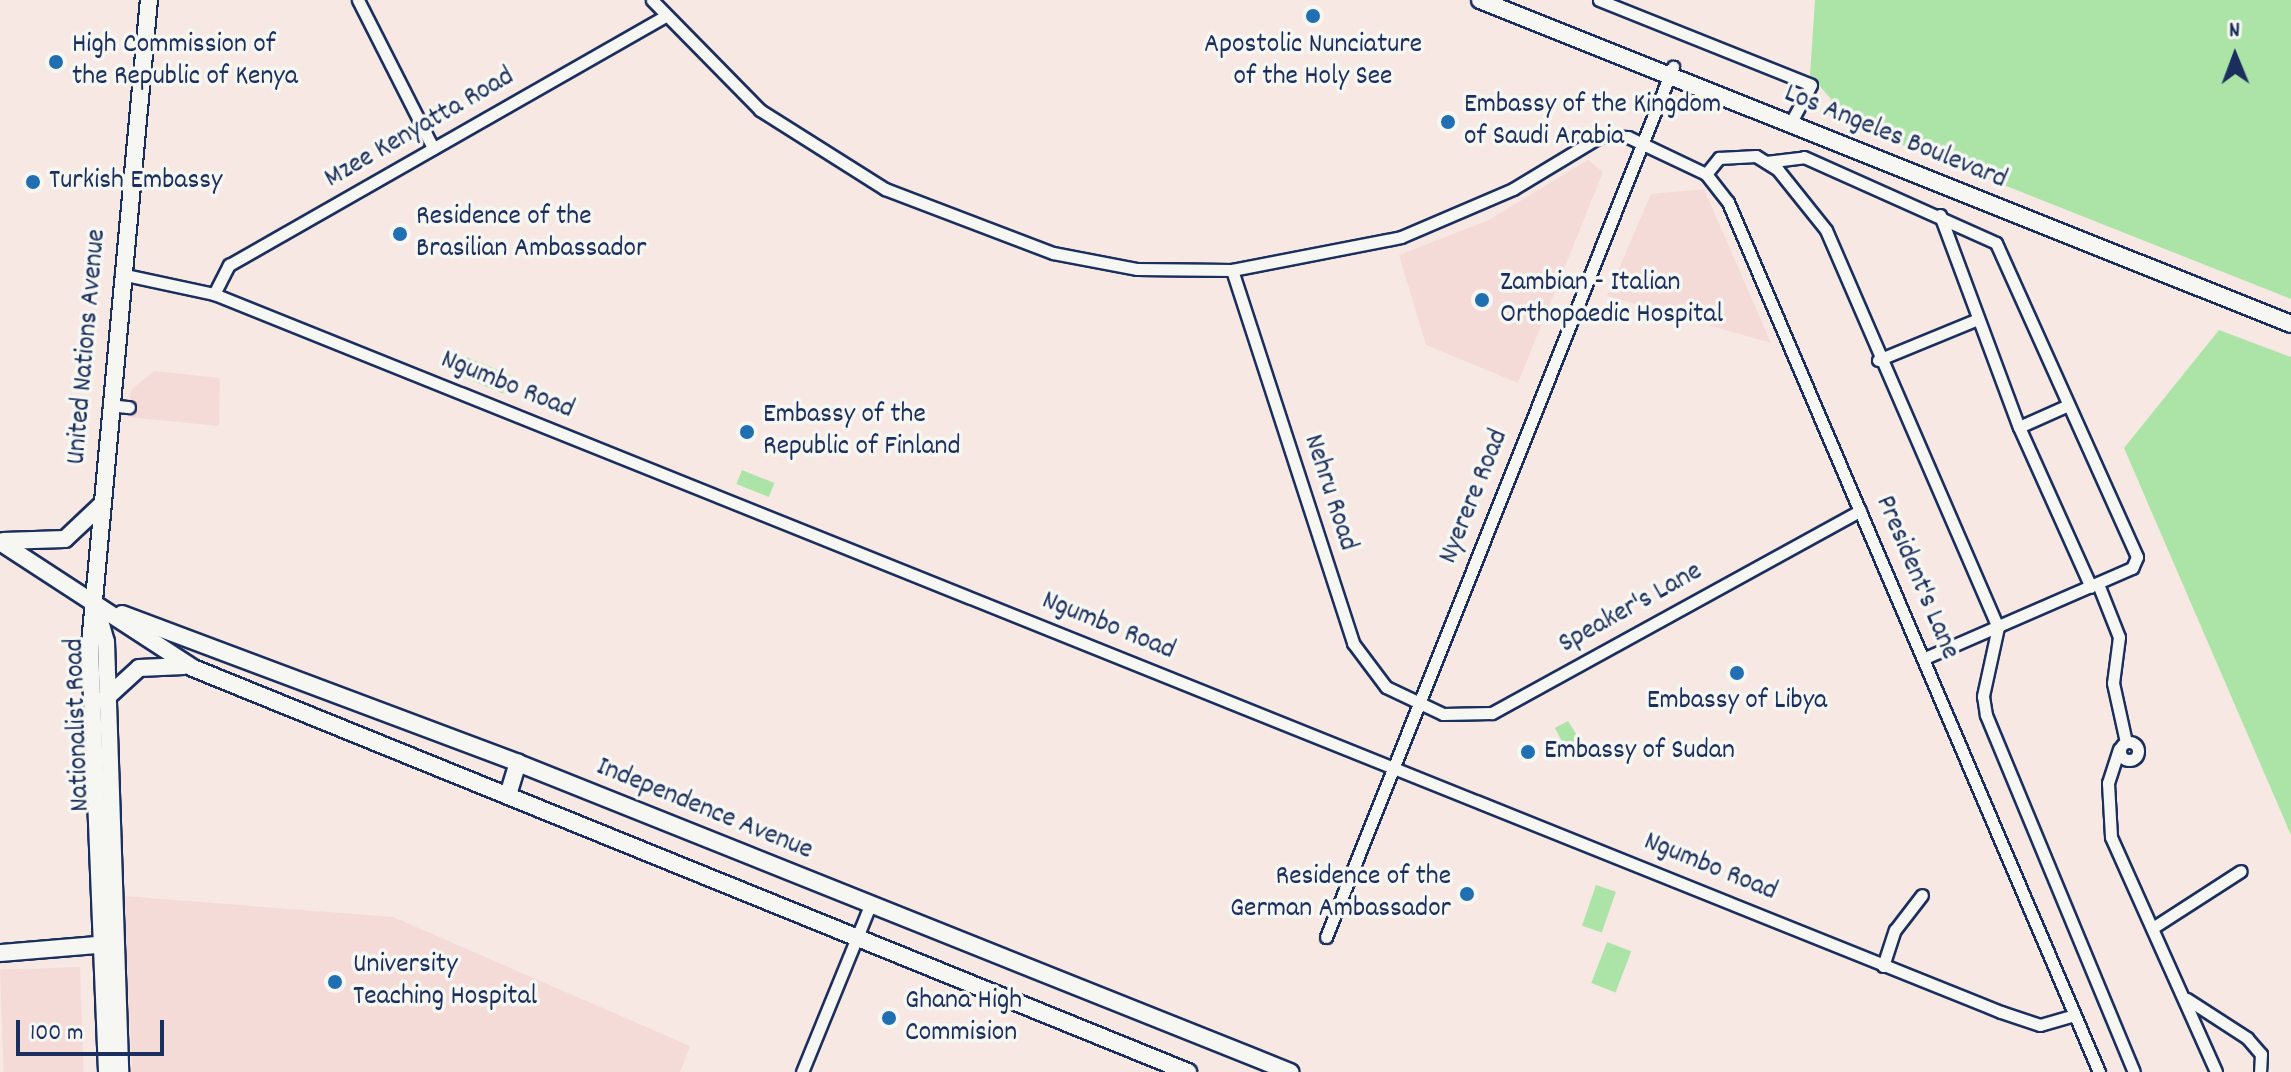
<!DOCTYPE html>
<html>
<head>
<meta charset="utf-8">
<style>
	body { margin:0 }
	#map { position:relative; width:2291px; height:1072px; overflow:hidden; background:#f7e8e4; font-family:Dekko,sans-serif }
	div>[style] { position:absolute }
	.built>* { inset:0; background:#f4dbd8; transform-origin:0 0 }
	.green>* { inset:0; background:#ace4a8; transform-origin:0 0 }
	.roads { filter:drop-shadow(2px 0 #1b2f5e) drop-shadow(-2px 0 #1b2f5e) drop-shadow(0 2px #1b2f5e) drop-shadow(0 -2px #1b2f5e) }
	.street>* { height:11px; margin:-5.5px; padding:0 5.5px; transform-origin:5.5px; border-radius:5.5px; background:#f6f6f2 }
	.street>.ring { margin:-5.5px; padding:0; box-sizing:content-box; background:none; border:11px solid #f6f6f2; border-radius:50% }
	.secondary>* { height:16px; margin:-8px; padding:0 8px; transform-origin:8px; border-radius:8px; background:#f6f6f2 }
	.dots>* { width:22px; height:22px; translate:-50% -50%; box-sizing:border-box; border:4px solid #f6f6f2; border-radius:50% }
	span { translate:-50% -50%; white-space:nowrap; text-align:center; line-height:1.15; -webkit-text-stroke:7px #f6f6f2; paint-order:stroke }
	.poi-label { font-size:28px; color:#1b2f5e }
	.left { translate:0 -50%; text-align:left }
	.right { translate:-100% -50%; text-align:right }
	.street-label { font-size:28px; color:#1b2f5e }
	.north { position:absolute; left:2195px; top:16px; width:80px; height:80px; -webkit-text-stroke:6px #f6f6f2; paint-order:stroke; rotate:359deg; font-size:22px; font-weight:700; line-height:32px; text-align:center; color:#1b2f5e }
	.north::after { content:''; display:block; margin:auto; width:28px; height:36px; background:#1b2f5e; clip-path:polygon(50% 0,100% 100%,50% 72%,0 100%) }
	.scale { position:absolute; left:16px; top:1020px; width:148px; height:36px; box-sizing:border-box; border:4px solid #1b2f5e; border-top:0; padding-left:10px; font-size:24px; line-height:28px; white-space:nowrap; color:#1b2f5e; -webkit-text-stroke:6px #f6f6f2; paint-order:stroke }
</style>
</head>
<body>
<div id="map">
	<div class="built">
		<div style="clip-path:polygon(1588px 160px,1603px 172px,1518px 383px,1426px 345px,1399px 255px,1489px 220px)"></div>
		<div style="clip-path:polygon(1704px 189px,1771px 343px,1607px 296px,1651px 194px)"></div>
		<div style="clip-path:polygon(154px 371px,220px 378px,219px 426px,128px 417px,131px 390px)"></div>
		<div style="clip-path:polygon(124px 896px,393px 917px,690px 1046px,680px 1072px,132px 1072px)"></div>
		<div style="left:80px;top:967px;width:105px;height:80px;rotate:88deg"></div>
	</div>
	<div class="green">
		<div style="clip-path:polygon(1815px 0,2291px 0,2291px 299px,1822px 113px,1831px 99px,1810px 75px)"></div>
		<div style="clip-path:polygon(2219px 330px,2291px 357px,2291px 835px,2124px 448px)"></div>
		<div style="left:466px;top:357px;width:48px;height:20px;rotate:22deg"></div>
		<div style="left:742px;top:470px;width:35px;height:15px;rotate:22deg"></div>
		<div style="clip-path:polygon(1568px 721px,1586px 750px,1571px 759px,1555px 728px)"></div>
		<div style="left:1596px;top:885px;width:21px;height:43px;rotate:19deg"></div>
		<div style="left:1607px;top:942px;width:26px;height:44px;rotate:21deg"></div>
	</div>
	<div class="roads">
		<div class="street">
			<div style="left:358px;top:0;width:166px;rotate:63.1deg"></div>
			<div style="left:652px;top:0;width:154px;rotate:45.5deg"></div>
			<div style="left:760px;top:110px;width:148px;rotate:32.3deg"></div>
			<div style="left:885px;top:189px;width:180px;rotate:20.9deg"></div>
			<div style="left:1053px;top:253px;width:86px;rotate:10.8deg"></div>
			<div style="left:1137px;top:269px;width:95px;rotate:0.6deg"></div>
			<div style="left:1232px;top:270px;width:172px;rotate:-11deg"></div>
			<div style="left:1401px;top:237px;width:122px;rotate:-23.2deg"></div>
			<div style="left:1513px;top:189px;width:103px;rotate:-31.1deg"></div>
			<div style="left:1601px;top:136px;width:27px;rotate:2deg"></div>
			<div style="left:1628px;top:137px;width:86px;rotate:25.4deg"></div>
			<div style="left:1706px;top:174px;width:36px;rotate:52deg"></div>
			<div style="left:1728px;top:202px;width:946px;rotate:66.9deg"></div>
			<div style="left:1599px;top:0;width:228px;rotate:21.8deg"></div>
			<div style="left:1811px;top:85px;width:44px;rotate:118.3deg"></div>
			<div style="left:1766px;top:162px;width:38px;rotate:-7deg"></div>
			<div style="left:1804px;top:157px;width:210px;rotate:24.1deg"></div>
			<div style="left:1996px;top:243px;width:344px;rotate:65.8deg"></div>
			<div style="left:2137px;top:557px;width:12px;rotate:114deg"></div>
			<div style="left:2132px;top:568px;width:226px;rotate:156.5deg"></div>
			<div style="left:1706px;top:174px;width:21px;rotate:-51deg"></div>
			<div style="left:1719px;top:158px;width:37px;rotate:-3deg"></div>
			<div style="left:1756px;top:156px;width:26px;rotate:32deg"></div>
			<div style="left:1778px;top:170px;width:77px;rotate:51.3deg"></div>
			<div style="left:1826px;top:230px;width:433px;rotate:66.6deg"></div>
			<div style="left:1998px;top:627px;width:71px;rotate:102.3deg"></div>
			<div style="left:1983px;top:696px;width:19px;rotate:81deg"></div>
			<div style="left:1986px;top:715px;width:386px;rotate:67.5deg"></div>
			<div style="left:1940px;top:215px;width:226px;rotate:69.6deg"></div>
			<div style="left:2019px;top:427px;width:175px;rotate:65.8deg"></div>
			<div style="left:1232px;top:270px;width:392px;rotate:72deg"></div>
			<div style="left:1353px;top:643px;width:55px;rotate:53.1deg"></div>
			<div style="left:1386px;top:687px;width:63px;rotate:25.3deg"></div>
			<div style="left:1443px;top:714px;width:49px;rotate:-1.2deg"></div>
			<div style="left:1492px;top:713px;width:420px;rotate:-28.8deg"></div>
			<div style="left:121px;top:274px;width:95px;rotate:12.1deg"></div>
			<div style="left:214px;top:294px;width:1926px;rotate:21.89deg"></div>
			<div style="left:2001px;top:1012px;width:41px;rotate:18.4deg"></div>
			<div style="left:2040px;top:1025px;width:36px;rotate:-16deg"></div>
			<div style="left:214px;top:294px;width:33px;rotate:-63deg"></div>
			<div style="left:229px;top:265px;width:500px;rotate:-29.7deg"></div>
			<div style="left:1878px;top:360px;width:108px;rotate:-22.3deg"></div>
			<div style="left:109px;top:405px;width:20px;rotate:6deg"></div>
			<div style="left:2019px;top:427px;width:51px;rotate:-24.1deg"></div>
			<div style="left:2098px;top:584px;width:57px;rotate:68.4deg"></div>
			<div style="left:2119px;top:637px;width:46px;rotate:97.4deg"></div>
			<div style="left:2113px;top:683px;width:60px;rotate:77.6deg"></div>
			<div class="ring" style="left:2120px;top:742px;width:7px;height:7px"></div>
			<div style="left:2119px;top:749px;width:36px;rotate:108deg"></div>
			<div style="left:2108px;top:783px;width:54px;rotate:86.8deg"></div>
			<div style="left:2111px;top:837px;width:257px;rotate:65.9deg"></div>
			<div style="left:2154px;top:927px;width:103px;rotate:-32.8deg"></div>
			<div style="left:1326px;top:937px;width:937px;rotate:-68.26deg"></div>
			<div style="left:1883px;top:966px;width:38px;rotate:-72deg"></div>
			<div style="left:1895px;top:930px;width:44px;rotate:-52.4deg"></div>
			<div style="left:2187px;top:999px;width:72px;rotate:33deg"></div>
			<div style="left:2247px;top:1038px;width:21px;rotate:49deg"></div>
			<div style="left:2261px;top:1054px;width:18px;rotate:93deg"></div>
			<div style="left:802px;top:1072px;width:180px;rotate:-67.8deg"></div>
		</div>
		<div class="secondary">
			<div style="left:1480px;top:0;width:873px;rotate:21.78deg"></div>
			<div style="left:3px;top:541px;width:62px;rotate:-1.8deg"></div>
			<div style="left:65px;top:539px;width:48px;rotate:-43.3deg"></div>
			<div style="left:0;top:542px;width:230px;rotate:33.1deg"></div>
			<div style="left:193px;top:668px;width:1074px;rotate:22.1deg"></div>
			<div style="left:98px;top:614px;width:29px;rotate:74deg"></div>
			<div style="left:106px;top:642px;width:430px;rotate:88.1deg"></div>
			<div style="left:122px;top:614px;width:423px;rotate:20.6deg"></div>
			<div style="left:518px;top:763px;width:832px;rotate:21.81deg"></div>
			<div style="left:104px;top:700px;width:47px;rotate:-42.4deg"></div>
			<div style="left:139px;top:668px;width:45px;rotate:-2.5deg"></div>
			<div style="left:508px;top:795px;width:34px;rotate:-73deg"></div>
			<div style="left:0;top:953px;width:110px;rotate:-4.7deg"></div>
			<div style="left:107px;top:1072px;width:428px;rotate:-92.3deg"></div>
			<div style="left:90px;top:644px;width:647px;rotate:-84.77deg"></div>
		</div>
	</div>
	<div class="dots">
		<div style="left:1313px;top:16px;background:#1f6fb2"></div>
		<div style="left:56px;top:62px;background:#1f6fb2"></div>
		<div style="left:1448px;top:122px;background:#1f6fb2"></div>
		<div style="left:33px;top:182px;background:#1f6fb2"></div>
		<div style="left:400px;top:234px;background:#1f6fb2"></div>
		<div style="left:1482px;top:300px;background:#1f6fb2"></div>
		<div style="left:747px;top:432px;background:#1f6fb2"></div>
		<div style="left:1737px;top:673px;background:#1f6fb2"></div>
		<div style="left:1528px;top:752px;background:#1f6fb2"></div>
		<div style="left:1467px;top:894px;background:#1f6fb2"></div>
		<div style="left:335px;top:982px;background:#1f6fb2"></div>
		<div style="left:889px;top:1018px;background:#1f6fb2"></div>
	</div>
	<div class="poi-label">
		<span class="left" style="left:72px;top:62px">High Commission of<br>the Republic of Kenya</span>
		<span style="left:1313px;top:62px">Apostolic Nunciature<br>of the Holy See</span>
		<span class="left" style="left:1464px;top:122px">Embassy of the Kingdom<br>of Saudi Arabia</span>
		<span class="left" style="left:49px;top:182px">Turkish Embassy</span>
		<span class="left" style="left:416px;top:234px">Residence of the<br>Brasilian Ambassador</span>
		<span class="left" style="left:1500px;top:300px">Zambian - Italian<br>Orthopaedic Hospital</span>
		<span class="left" style="left:763px;top:432px">Embassy of the<br>Republic of Finland</span>
		<span style="left:1737px;top:702px">Embassy of Libya</span>
		<span class="left" style="left:1544px;top:752px">Embassy of Sudan</span>
		<span class="right" style="left:1451px;top:894px">Residence of the<br>German Ambassador</span>
		<span class="left" style="left:353px;top:982px">University<br>Teaching Hospital</span>
		<span class="left" style="left:905px;top:1018px">Ghana High<br>Commision</span>
	</div>
	<div class="street-label">
		<span style="left:420px;top:129px;rotate:-30deg">Mzee Kenyatta Road</span>
		<span style="left:1895px;top:138px;rotate:22deg">Los Angeles Boulevard</span>
		<span style="left:88px;top:347px;rotate:-85deg">United Nations Avenue</span>
		<span style="left:507px;top:386px;rotate:22deg">Ngumbo Road</span>
		<span style="left:1329px;top:493px;rotate:72deg">Nehru Road</span>
		<span style="left:1475px;top:497px;rotate:-68deg">Nyerere Road</span>
		<span style="left:1916px;top:578px;rotate:67deg">President's Lane</span>
		<span style="left:1631px;top:609px;rotate:-29deg">Speaker's Lane</span>
		<span style="left:1108px;top:627px;rotate:22deg">Ngumbo Road</span>
		<span style="left:79px;top:725px;rotate:-92deg">Nationalist Road</span>
		<span style="left:704px;top:810px;rotate:22deg">Independence Avenue</span>
		<span style="left:1710px;top:868px;rotate:22deg">Ngumbo Road</span>
	</div>
	<div class="north">N</div>
	<div class="scale">100 m</div>
</div>
</body>
</html>
